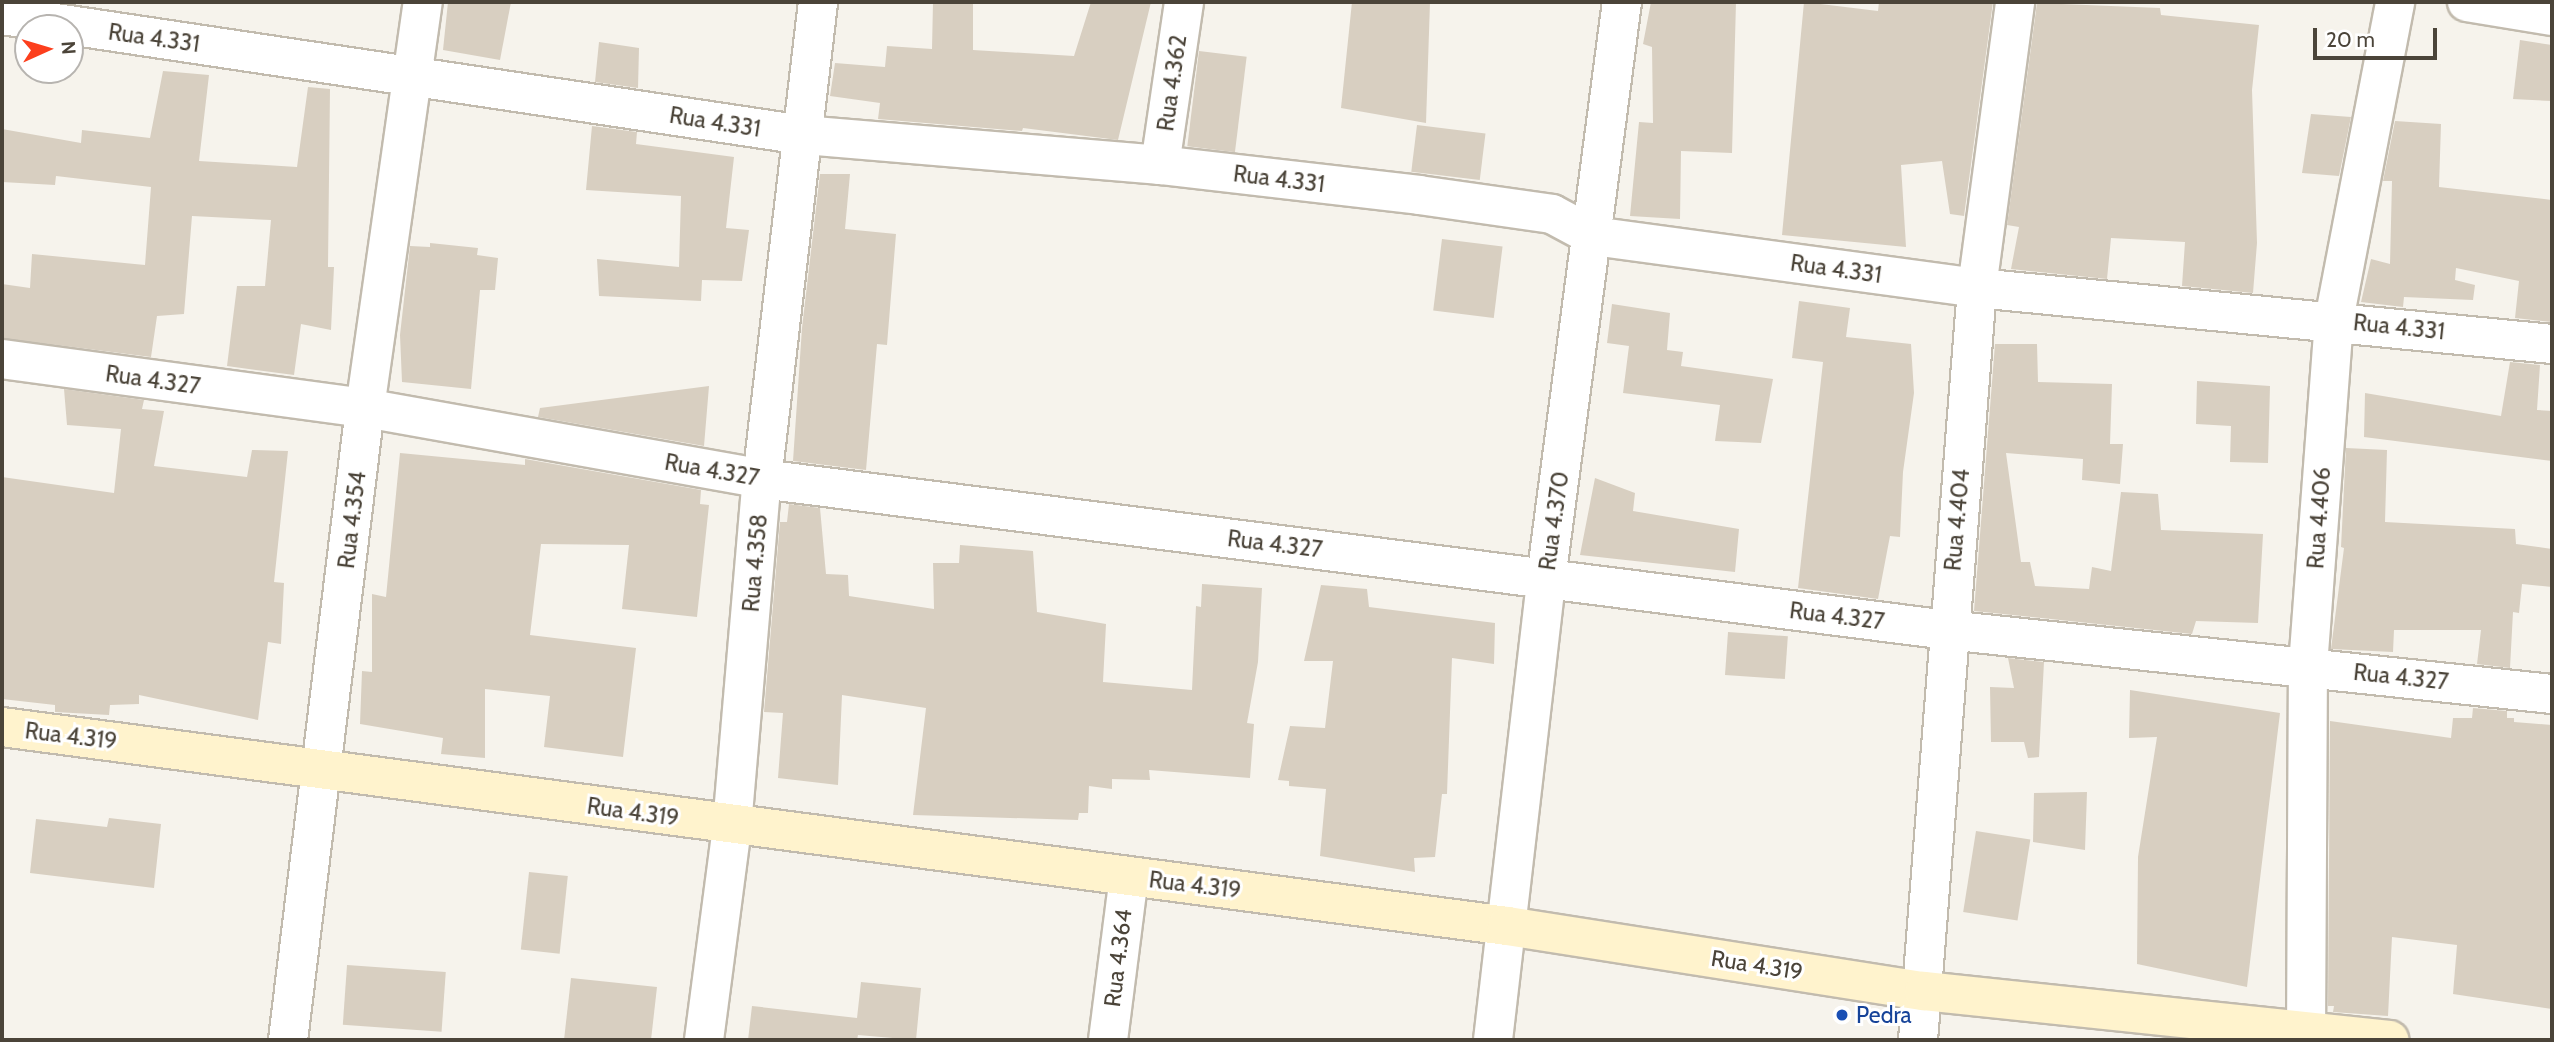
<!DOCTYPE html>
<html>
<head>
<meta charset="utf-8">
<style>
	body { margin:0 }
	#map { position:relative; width:2554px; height:1042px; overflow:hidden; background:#f6f3ec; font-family:Cabin,sans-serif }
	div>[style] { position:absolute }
	.building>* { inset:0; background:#d8cfc1; transform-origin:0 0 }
	.roads { filter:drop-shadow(2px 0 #c2bbae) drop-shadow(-2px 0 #c2bbae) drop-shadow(0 2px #c2bbae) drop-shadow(0 -2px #c2bbae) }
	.street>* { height:38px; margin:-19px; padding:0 19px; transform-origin:19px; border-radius:19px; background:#fff }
	.secondary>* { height:38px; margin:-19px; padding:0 19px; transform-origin:19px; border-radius:19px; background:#fff3cd }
	.dots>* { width:19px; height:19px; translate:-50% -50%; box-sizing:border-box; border:4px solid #fff; border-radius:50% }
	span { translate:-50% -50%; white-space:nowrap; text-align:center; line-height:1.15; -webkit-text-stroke:6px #fff; paint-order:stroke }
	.street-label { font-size:23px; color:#4b4439 }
	.transit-label { font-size:23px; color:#164399 }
	.left { translate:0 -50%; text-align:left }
	.frame { position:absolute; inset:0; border:4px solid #4b4439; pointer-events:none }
	.north { position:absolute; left:14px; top:14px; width:70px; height:70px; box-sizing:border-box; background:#fff; border:2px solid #b7b4b0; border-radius:50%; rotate:86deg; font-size:19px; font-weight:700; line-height:28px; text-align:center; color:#4b4439 }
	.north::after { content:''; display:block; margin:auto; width:24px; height:32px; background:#fc3f1d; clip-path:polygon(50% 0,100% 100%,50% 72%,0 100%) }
	.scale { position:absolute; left:2313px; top:28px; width:124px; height:32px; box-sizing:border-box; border:4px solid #4b4439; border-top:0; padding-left:9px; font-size:21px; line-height:24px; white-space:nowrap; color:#4b4439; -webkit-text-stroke:5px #fff; paint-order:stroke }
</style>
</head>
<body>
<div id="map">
	<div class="building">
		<div style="clip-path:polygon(448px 2px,511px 2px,500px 60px,443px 50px)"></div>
		<div style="clip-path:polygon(933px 2px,973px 2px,973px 50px,1074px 56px,1091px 2px,1151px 2px,1118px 140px,1023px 128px,1022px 131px,878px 119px,880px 103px,830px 96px,835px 63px,885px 67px,887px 46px,932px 49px)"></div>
		<div style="clip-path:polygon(1352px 2px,1430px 2px,1426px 123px,1341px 108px)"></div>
		<div style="clip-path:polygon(1651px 2px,1736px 2px,1732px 153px,1681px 151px,1680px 219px,1630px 216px,1639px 122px,1653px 123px,1652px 47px,1643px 44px)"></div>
		<div style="clip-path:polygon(1804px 2px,1878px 11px,1879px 2px,1993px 2px,1964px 216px,1950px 214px,1942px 161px,1901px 165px,1906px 247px,1782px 235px)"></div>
		<div style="clip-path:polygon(2037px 3px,2160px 8px,2161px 15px,2259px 25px,2252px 90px,2257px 243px,2253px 293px,2182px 286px,2185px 242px,2111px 238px,2107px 279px,2011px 269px,2019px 227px,2007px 225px)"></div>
		<div style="clip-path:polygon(2520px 40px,2552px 45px,2552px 101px,2513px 99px)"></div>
		<div style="clip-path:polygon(599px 42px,639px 48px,638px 88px,595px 82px)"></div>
		<div style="left:1199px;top:51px;width:48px;height:96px;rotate:7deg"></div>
		<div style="clip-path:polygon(163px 71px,209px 75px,199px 161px,297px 167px,308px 87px,330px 89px,328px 267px,334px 267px,331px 330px,301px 324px,294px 375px,227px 366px,237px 286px,265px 286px,271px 220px,192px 216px,184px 314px,157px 316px,151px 357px,2px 338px,2px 284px,30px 288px,32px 254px,145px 265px,151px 187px,56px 176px,55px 185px,2px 182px,2px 129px,81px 143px,82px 130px,150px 138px)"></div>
		<div style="clip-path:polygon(2311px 114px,2351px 117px,2339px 176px,2302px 173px)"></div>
		<div style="clip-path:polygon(2395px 121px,2441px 124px,2439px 187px,2552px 200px,2552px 322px,2515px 318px,2519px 281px,2456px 268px,2455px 280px,2475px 285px,2473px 300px,2404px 297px,2403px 307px,2361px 302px,2371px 259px,2390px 264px,2392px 181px,2383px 181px)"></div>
		<div style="left:1417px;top:125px;width:69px;height:47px;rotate:7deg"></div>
		<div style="clip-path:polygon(592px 126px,637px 132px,636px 144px,734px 157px,726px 228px,749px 230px,742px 281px,702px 280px,701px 301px,599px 296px,597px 259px,679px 267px,681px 196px,586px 190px)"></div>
		<div style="clip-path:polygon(820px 174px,850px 174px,845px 229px,896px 234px,887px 345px,877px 344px,866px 470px,793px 461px,802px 328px)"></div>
		<div style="left:1442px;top:239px;width:61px;height:72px;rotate:7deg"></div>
		<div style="clip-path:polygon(430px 243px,478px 248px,477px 255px,498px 258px,495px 290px,480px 290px,471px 389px,402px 382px,400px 335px,410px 246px,430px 247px)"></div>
		<div style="clip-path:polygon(1799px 301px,1850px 308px,1846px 337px,1911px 344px,1914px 393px,1903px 472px,1900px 537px,1890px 536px,1878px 599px,1798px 588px,1823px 362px,1792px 358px)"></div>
		<div style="clip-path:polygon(1612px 304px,1670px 313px,1667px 350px,1683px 352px,1681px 366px,1773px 379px,1761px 443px,1715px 441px,1720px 405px,1623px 393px,1629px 346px,1607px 343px)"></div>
		<div style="clip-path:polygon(1995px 344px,2037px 344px,2038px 382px,2112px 384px,2110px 444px,2123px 444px,2120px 484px,2082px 480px,2083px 459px,2006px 453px,2021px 562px,2030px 562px,2035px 586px,2089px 589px,2092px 567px,2111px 571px,2121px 492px,2158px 494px,2161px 530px,2263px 534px,2258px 623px,2196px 621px,2192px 634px,1974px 611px)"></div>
		<div style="clip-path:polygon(2510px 362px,2540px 365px,2537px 410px,2552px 411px,2552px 461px,2364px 437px,2365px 393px,2501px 416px)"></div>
		<div style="clip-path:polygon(2197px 381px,2270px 386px,2268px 463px,2230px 462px,2231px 426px,2196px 424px)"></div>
		<div style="clip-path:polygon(709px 386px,704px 446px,538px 417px,540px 408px)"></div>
		<div style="clip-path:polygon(64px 389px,144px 400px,142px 409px,164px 411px,154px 466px,247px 477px,252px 450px,288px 451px,274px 582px,284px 583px,281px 644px,268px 642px,258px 720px,139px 695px,139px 704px,110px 705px,109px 715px,55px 712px,55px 705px,2px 699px,2px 477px,114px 493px,121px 429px,67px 425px)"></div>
		<div style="clip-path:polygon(2346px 448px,2387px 450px,2385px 522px,2515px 529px,2516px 544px,2552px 549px,2552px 587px,2522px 584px,2519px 613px,2513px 612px,2510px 668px,2477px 664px,2481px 630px,2394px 630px,2393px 652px,2331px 649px,2344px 548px,2341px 547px)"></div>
		<div style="clip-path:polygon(400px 453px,525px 465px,525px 459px,701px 490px,700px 504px,709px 505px,697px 617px,622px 609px,629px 545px,541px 544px,530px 635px,636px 648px,623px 757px,544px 747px,550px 696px,485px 689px,485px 758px,441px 754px,443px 738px,360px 724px,362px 671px,372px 672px,372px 594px,386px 597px)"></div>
		<div style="clip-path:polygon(1595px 478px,1635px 493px,1633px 511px,1739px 529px,1735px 572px,1580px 555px)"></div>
		<div style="clip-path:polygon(789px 504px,820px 508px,826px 574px,848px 575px,849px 596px,934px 609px,933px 563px,959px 563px,960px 545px,1033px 551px,1037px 612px,1106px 624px,1103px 682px,1192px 690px,1196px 606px,1201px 607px,1202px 584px,1262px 588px,1258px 662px,1247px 723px,1254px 724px,1250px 778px,1149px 770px,1150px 780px,1112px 779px,1112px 789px,1089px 786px,1088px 813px,1079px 813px,1078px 820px,913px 815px,926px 708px,842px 695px,838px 785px,778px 778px,783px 713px,764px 712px,780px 522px,787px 522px)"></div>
		<div style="clip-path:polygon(1321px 585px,1367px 589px,1369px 607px,1495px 623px,1494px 664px,1452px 658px,1447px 794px,1442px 794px,1435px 857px,1414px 858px,1415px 872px,1320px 856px,1326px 789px,1289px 786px,1289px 781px,1278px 780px,1290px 726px,1325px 728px,1333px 661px,1304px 661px)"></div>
		<div style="left:1728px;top:632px;width:60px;height:43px;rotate:4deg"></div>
		<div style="clip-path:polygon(2008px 658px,2044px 662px,2039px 757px,2028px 758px,2024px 742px,1991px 742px,1990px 687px,2014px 688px)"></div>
		<div style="clip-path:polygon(2130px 690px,2280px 713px,2247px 987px,2137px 964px,2138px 857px,2157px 737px,2129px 738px)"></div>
		<div style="clip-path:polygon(2473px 708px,2507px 711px,2507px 718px,2514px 718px,2514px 722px,2552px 725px,2552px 1009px,2453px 994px,2457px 945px,2392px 937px,2388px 1016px,2333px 1012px,2334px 1006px,2328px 1006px,2330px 721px,2451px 738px,2453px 718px,2472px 718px)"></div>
		<div style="clip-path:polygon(2087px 792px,2085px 850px,2033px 842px,2034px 793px)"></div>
		<div style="clip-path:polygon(109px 818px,161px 824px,154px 888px,30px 873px,36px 819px,107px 827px)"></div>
		<div style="left:1976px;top:831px;width:55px;height:82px;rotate:9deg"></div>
		<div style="left:529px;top:872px;width:39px;height:78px;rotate:6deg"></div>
		<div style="left:347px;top:965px;width:99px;height:60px;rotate:4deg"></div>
		<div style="clip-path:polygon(571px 978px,657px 987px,651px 1040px,564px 1040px)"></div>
		<div style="clip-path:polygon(861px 982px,921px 988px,916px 1040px,858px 1035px,857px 1040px,748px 1040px,752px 1006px,857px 1018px)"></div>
	</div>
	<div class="roads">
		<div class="street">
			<div style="left:2467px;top:2px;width:86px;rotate:9.4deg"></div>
			<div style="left:2px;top:15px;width:810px;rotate:8.52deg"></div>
			<div style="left:803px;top:135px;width:358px;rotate:4.8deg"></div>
			<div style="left:1160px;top:165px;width:261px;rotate:6.6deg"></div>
			<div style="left:1419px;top:195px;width:134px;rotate:8.1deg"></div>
			<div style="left:1552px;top:214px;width:47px;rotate:28.2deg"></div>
			<div style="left:1593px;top:236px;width:388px;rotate:7.7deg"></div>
			<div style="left:1977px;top:288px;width:578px;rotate:5.56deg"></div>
			<div style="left:1160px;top:165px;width:165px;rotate:-81.6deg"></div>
			<div style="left:2px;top:359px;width:366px;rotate:7.7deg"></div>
			<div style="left:365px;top:408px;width:403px;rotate:10.1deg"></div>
			<div style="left:762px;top:479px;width:1195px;rotate:7.26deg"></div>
			<div style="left:1947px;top:630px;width:608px;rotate:6.04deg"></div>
			<div style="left:288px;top:1040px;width:637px;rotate:-83.05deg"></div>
			<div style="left:365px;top:408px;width:410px;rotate:-81.9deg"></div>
			<div style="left:704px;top:1040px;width:216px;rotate:-82.5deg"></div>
			<div style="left:732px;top:826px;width:348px;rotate:-85.1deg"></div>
			<div style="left:762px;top:479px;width:480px;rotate:-83.3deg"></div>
			<div style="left:1108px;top:1040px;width:164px;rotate:-82.7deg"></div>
			<div style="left:1493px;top:1040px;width:464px;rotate:-83.4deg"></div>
			<div style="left:1546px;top:579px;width:582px;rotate:-82.5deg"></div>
			<div style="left:1918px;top:1040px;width:754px;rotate:-85.51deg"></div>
			<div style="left:1977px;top:288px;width:289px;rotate:-82.4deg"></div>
			<div style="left:2306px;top:1040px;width:374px;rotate:-89.7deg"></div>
			<div style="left:2308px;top:666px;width:347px;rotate:-85.7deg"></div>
			<div style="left:2334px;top:320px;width:324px;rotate:-79.1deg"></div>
		</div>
		<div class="secondary">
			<div style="left:2px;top:727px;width:1518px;rotate:7.53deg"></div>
			<div style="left:1507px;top:926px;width:422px;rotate:8.9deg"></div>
			<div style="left:1924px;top:991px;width:468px;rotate:6deg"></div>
		</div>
	</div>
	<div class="dots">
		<div style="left:1842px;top:1015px;background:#1a4fb4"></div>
	</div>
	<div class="street-label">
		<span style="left:154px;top:38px;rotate:8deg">Rua 4.331</span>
		<span style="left:1172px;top:83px;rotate:-82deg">Rua 4.362</span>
		<span style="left:715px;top:122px;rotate:9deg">Rua 4.331</span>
		<span style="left:1279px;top:179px;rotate:7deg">Rua 4.331</span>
		<span style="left:1836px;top:269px;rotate:8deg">Rua 4.331</span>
		<span style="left:2399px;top:327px;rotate:6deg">Rua 4.331</span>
		<span style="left:153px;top:380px;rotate:8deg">Rua 4.327</span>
		<span style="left:712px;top:470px;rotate:10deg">Rua 4.327</span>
		<span style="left:2319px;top:518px;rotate:-86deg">Rua 4.406</span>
		<span style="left:352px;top:520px;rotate:-83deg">Rua 4.354</span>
		<span style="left:1957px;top:520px;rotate:-85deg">Rua 4.404</span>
		<span style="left:1554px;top:521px;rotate:-82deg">Rua 4.370</span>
		<span style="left:1275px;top:544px;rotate:7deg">Rua 4.327</span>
		<span style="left:755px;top:563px;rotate:-85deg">Rua 4.358</span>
		<span style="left:1837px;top:616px;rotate:7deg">Rua 4.327</span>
		<span style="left:2401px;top:677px;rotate:6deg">Rua 4.327</span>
		<span style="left:71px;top:736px;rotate:7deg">Rua 4.319</span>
		<span style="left:633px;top:812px;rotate:8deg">Rua 4.319</span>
		<span style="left:1195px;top:885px;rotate:7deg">Rua 4.319</span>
		<span style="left:1118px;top:958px;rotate:-83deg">Rua 4.364</span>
		<span style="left:1757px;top:965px;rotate:9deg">Rua 4.319</span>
	</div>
	<div class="transit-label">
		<span class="left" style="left:1856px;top:1015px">Pedra</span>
	</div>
	<div class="frame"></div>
	<div class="north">N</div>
	<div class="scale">20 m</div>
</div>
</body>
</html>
